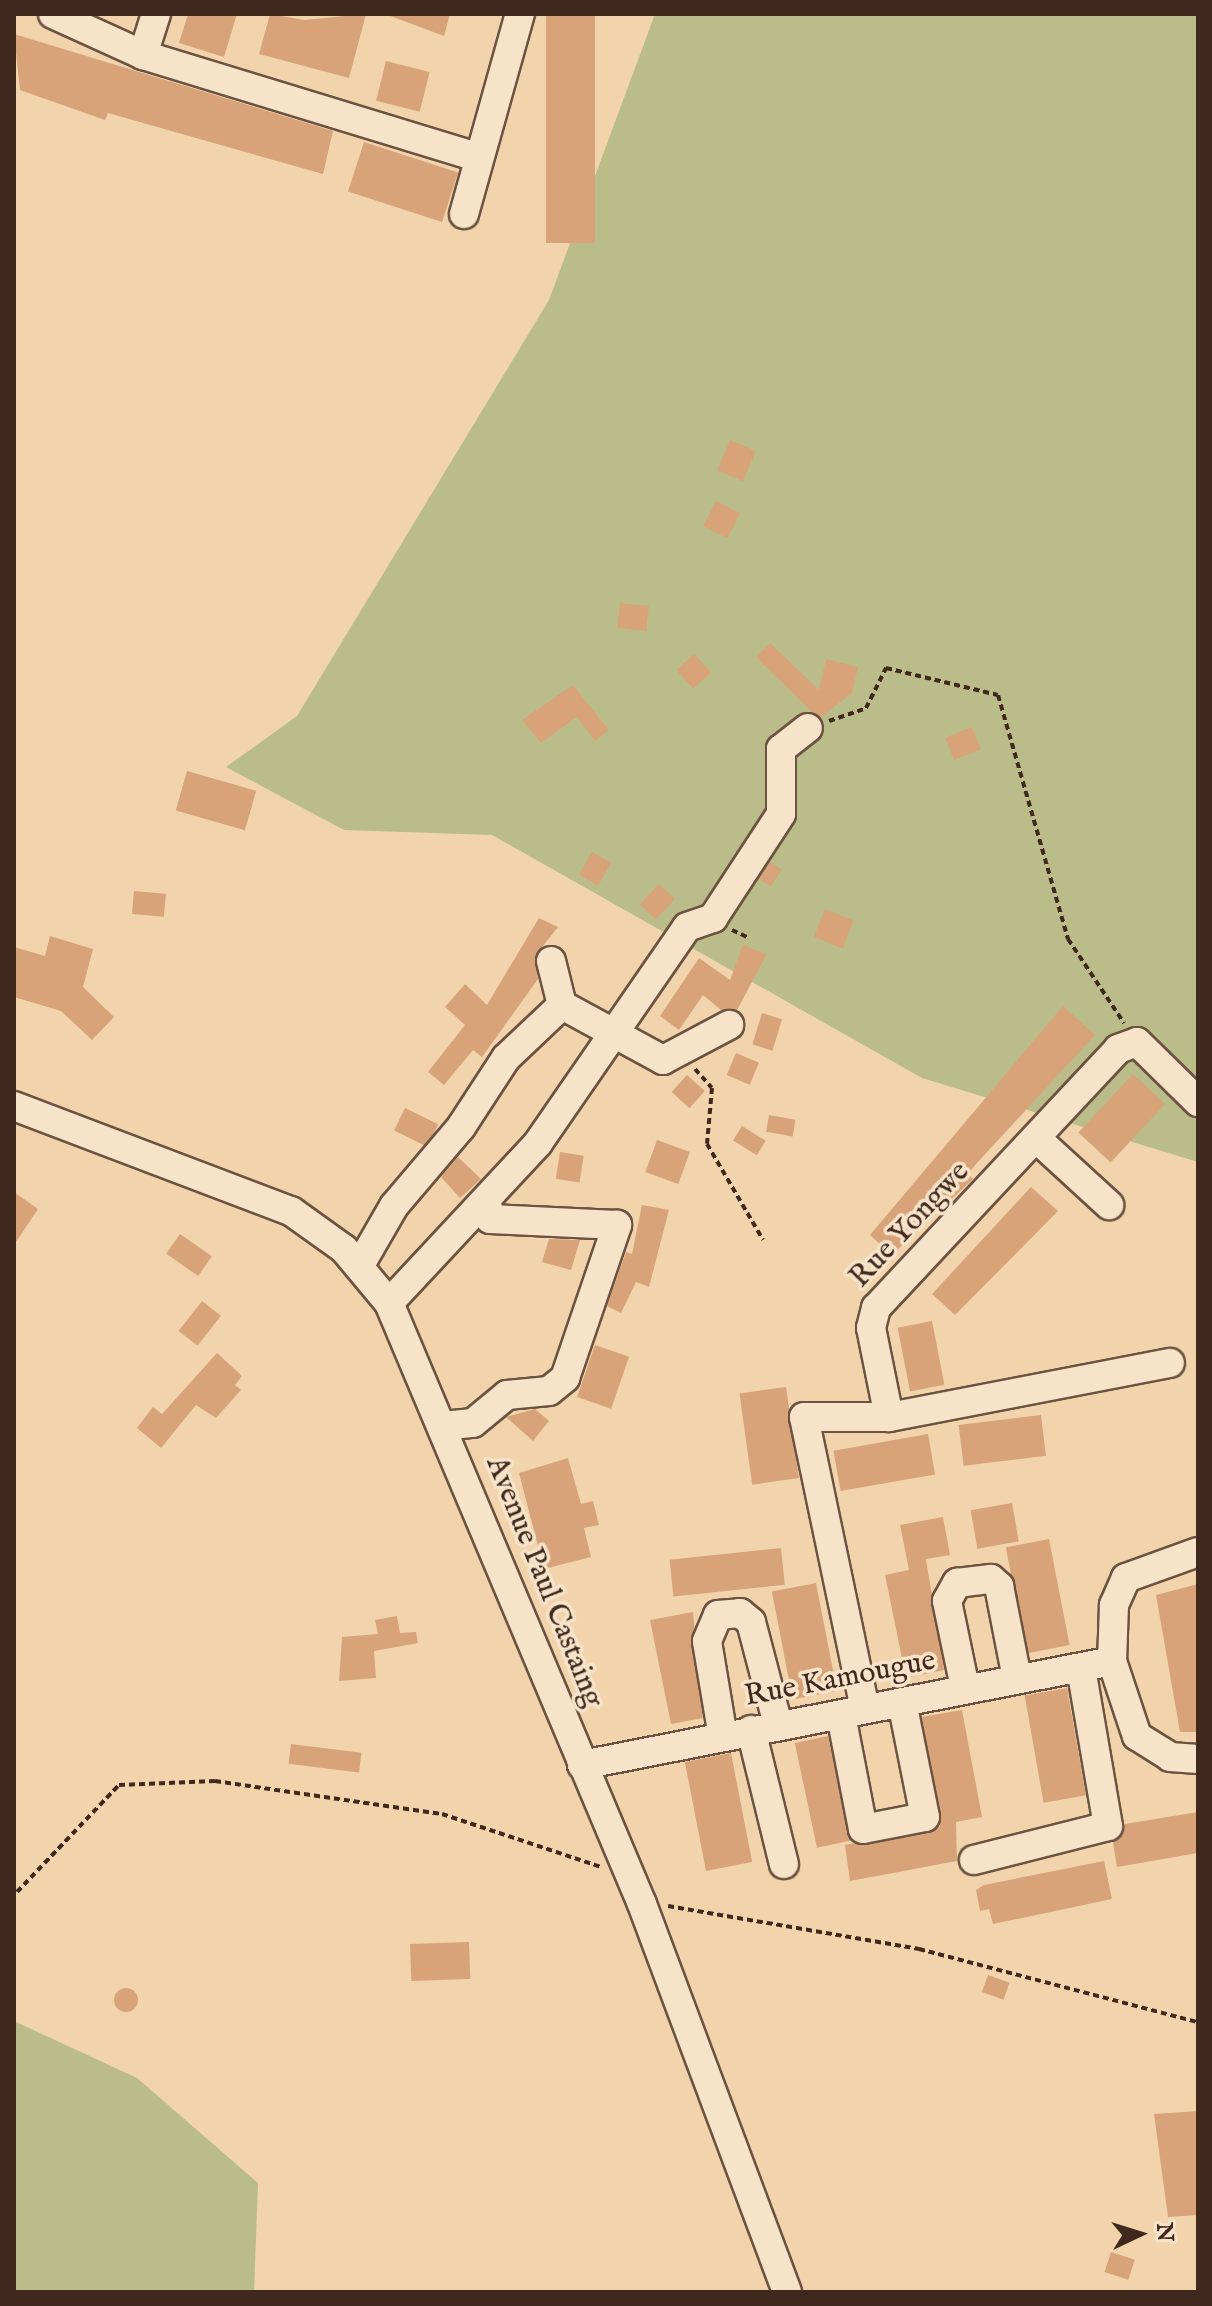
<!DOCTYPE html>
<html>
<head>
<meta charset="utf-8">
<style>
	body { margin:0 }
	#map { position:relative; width:1212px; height:2306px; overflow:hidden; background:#f1d4ac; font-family:"IM FELL English",serif }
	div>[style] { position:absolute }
	.green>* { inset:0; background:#babd89 }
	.building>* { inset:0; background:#d8a379; transform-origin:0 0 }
	.round { border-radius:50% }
	.path>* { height:4px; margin-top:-2px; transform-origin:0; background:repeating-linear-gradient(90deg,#40281d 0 6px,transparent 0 10px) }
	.roads { filter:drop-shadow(2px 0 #6c5341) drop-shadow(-2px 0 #6c5341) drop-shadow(0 2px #6c5341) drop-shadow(0 -2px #6c5341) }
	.minor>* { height:28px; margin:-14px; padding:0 14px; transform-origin:14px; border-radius:14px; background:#f6e3c9 }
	span { translate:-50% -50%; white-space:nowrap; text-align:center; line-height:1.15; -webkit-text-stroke:7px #f6e3c9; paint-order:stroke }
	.street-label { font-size:30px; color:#40281d }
	.frame { position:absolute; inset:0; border:16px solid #40281d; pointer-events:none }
	.north { position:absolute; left:1100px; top:2194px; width:80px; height:80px; -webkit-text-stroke:6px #f6e3c9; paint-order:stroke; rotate:86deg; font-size:22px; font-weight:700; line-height:32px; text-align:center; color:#40281d }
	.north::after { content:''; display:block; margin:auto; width:28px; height:36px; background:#40281d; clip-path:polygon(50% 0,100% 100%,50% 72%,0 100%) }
</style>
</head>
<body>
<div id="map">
	<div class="green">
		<div style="clip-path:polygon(655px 14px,1198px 14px,1198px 1162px,922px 1078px,492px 835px,344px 830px,226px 767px,297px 716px,549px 300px)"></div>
		<div style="clip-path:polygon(14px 2021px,137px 2078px,258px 2183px,254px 2292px,14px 2292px)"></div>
	</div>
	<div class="building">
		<div style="clip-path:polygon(188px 14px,237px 14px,224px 57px,179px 43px)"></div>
		<div style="clip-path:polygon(270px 14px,304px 20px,366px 14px,349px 78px,259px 54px)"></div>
		<div style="clip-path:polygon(385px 14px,450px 14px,444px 36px)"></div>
		<div style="left:546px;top:14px;width:49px;height:229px"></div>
		<div style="clip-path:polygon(14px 34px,333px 131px,323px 174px,108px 113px,105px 120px,20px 90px)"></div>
		<div style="left:386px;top:61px;width:45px;height:41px;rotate:14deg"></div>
		<div style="left:364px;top:142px;width:99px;height:52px;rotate:18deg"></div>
		<div style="left:730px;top:440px;width:28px;height:33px;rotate:23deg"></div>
		<div style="left:716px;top:501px;width:27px;height:28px;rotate:27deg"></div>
		<div style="left:620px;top:603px;width:29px;height:25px;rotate:6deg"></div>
		<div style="clip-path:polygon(770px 643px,819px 690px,826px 659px,858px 667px,852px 693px,821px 717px,812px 712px,756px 657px)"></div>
		<div style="left:694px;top:654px;width:25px;height:24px;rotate:47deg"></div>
		<div style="clip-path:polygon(573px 685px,609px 730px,595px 741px,577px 717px,541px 743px,522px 720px)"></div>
		<div style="left:972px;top:727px;width:24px;height:29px;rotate:68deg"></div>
		<div style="left:187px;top:771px;width:72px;height:41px;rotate:16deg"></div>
		<div style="left:592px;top:852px;width:22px;height:26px;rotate:30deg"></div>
		<div style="left:770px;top:862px;width:14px;height:20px;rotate:34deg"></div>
		<div style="left:659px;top:884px;width:22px;height:28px;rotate:43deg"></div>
		<div style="left:134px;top:891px;width:32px;height:23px;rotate:5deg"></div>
		<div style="left:825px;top:909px;width:31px;height:30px;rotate:22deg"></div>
		<div style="clip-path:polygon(539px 918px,558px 927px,535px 956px,538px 979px,482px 1057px,473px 1050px,444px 1085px,428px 1072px,465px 1025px,445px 1007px,465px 984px,487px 1005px)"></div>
		<div style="clip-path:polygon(50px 936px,93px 949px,83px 987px,114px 1017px,92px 1040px,61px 1011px,14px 997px,14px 947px,45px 956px)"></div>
		<div style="clip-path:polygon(743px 945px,767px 954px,737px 1010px,721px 1010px,703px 995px,679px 1030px,660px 1016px,699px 958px,730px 980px)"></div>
		<div style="clip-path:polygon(1063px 1006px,1095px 1035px,976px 1164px,968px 1174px,973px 1179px,892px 1255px,870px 1235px)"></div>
		<div style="left:762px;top:1013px;width:21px;height:33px;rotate:17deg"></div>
		<div style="left:736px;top:1053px;width:25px;height:24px;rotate:23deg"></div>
		<div style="left:1133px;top:1074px;width:44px;height:80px;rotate:43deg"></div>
		<div style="left:687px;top:1075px;width:24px;height:23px;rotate:42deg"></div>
		<div style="left:405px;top:1108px;width:37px;height:25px;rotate:26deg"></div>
		<div style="left:769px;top:1115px;width:27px;height:17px;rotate:10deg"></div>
		<div style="left:742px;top:1126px;width:28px;height:17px;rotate:32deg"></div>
		<div style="left:657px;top:1140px;width:35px;height:34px;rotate:20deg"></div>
		<div style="left:560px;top:1152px;width:24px;height:27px;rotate:9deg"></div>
		<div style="clip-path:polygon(458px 1157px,481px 1179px,460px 1198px,441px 1177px)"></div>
		<div style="clip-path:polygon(1031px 1187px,1058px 1211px,955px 1315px,932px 1294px)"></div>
		<div style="clip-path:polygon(14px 1192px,38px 1209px,14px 1245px)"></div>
		<div style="clip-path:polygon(642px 1205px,669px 1210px,649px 1287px,636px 1282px,621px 1313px,607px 1306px,626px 1252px,632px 1254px)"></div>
		<div style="left:180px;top:1234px;width:39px;height:24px;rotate:35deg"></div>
		<div style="clip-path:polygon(549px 1239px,580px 1240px,571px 1270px,542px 1262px)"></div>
		<div style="left:202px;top:1301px;width:24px;height:38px;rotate:38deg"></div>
		<div style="left:932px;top:1321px;width:65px;height:35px;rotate:79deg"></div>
		<div style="left:595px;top:1345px;width:36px;height:55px;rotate:19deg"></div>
		<div style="clip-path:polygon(217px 1353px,242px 1376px,235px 1385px,241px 1390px,216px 1418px,196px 1405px,161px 1448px,137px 1428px,153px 1407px,162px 1414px)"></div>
		<div style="left:786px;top:1387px;width:92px;height:47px;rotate:82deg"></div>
		<div style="clip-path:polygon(535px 1409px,549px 1421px,533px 1441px,506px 1417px)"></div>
		<div style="left:1041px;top:1415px;width:41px;height:83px;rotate:83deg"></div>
		<div style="left:928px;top:1434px;width:41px;height:96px;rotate:80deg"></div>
		<div style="clip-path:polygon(568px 1458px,581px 1504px,593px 1501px,599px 1525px,584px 1528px,591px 1557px,544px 1569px,519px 1473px)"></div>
		<div style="left:1012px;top:1503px;width:39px;height:42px;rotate:80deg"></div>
		<div style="clip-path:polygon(943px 1517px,950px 1555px,926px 1559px,944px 1670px,906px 1678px,885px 1575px,909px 1570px,900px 1525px)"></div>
		<div style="left:1049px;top:1539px;width:108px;height:44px;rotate:79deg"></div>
		<div style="left:781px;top:1548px;width:37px;height:112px;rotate:84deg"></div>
		<div style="left:816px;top:1583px;width:110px;height:45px;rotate:79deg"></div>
		<div style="clip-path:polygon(1198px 1584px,1198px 1732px,1180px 1732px,1156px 1595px)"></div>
		<div style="clip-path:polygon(693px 1612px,703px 1718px,671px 1724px,650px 1620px)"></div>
		<div style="clip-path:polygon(397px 1616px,400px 1633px,416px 1632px,418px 1643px,374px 1651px,376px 1678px,339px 1681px,342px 1637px,378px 1634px,375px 1620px)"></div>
		<div style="left:1067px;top:1688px;width:109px;height:43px;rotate:80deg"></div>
		<div style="clip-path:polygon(962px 1710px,982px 1817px,956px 1822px,957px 1861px,850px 1881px,845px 1845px,940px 1827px,922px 1717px)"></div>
		<div style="left:828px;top:1736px;width:107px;height:34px;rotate:78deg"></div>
		<div style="left:291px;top:1744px;width:71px;height:20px;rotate:7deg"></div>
		<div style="left:731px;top:1753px;width:111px;height:47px;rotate:79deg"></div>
		<div style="clip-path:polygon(1198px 1812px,1198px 1853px,1117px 1867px,1113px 1842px,1125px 1824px)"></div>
		<div style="clip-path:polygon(1104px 1861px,1112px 1899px,993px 1924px,989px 1909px,980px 1911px,976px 1890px,984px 1885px)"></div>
		<div style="left:469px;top:1942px;width:37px;height:59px;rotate:88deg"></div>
		<div style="left:988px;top:1975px;width:23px;height:18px;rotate:20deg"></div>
		<div class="round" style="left:114px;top:1988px;width:24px;height:24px"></div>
		<div style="clip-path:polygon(1198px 2111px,1198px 2215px,1168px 2217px,1154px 2114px)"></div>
		<div style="left:1111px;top:2252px;width:25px;height:21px;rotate:18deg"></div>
	</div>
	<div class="path">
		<div style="left:829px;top:721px;width:39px;rotate:-19deg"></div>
		<div style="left:866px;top:708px;width:45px;rotate:-63.4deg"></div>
		<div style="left:886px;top:668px;width:115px;rotate:13.6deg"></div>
		<div style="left:998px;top:695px;width:254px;rotate:74deg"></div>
		<div style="left:1068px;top:939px;width:101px;rotate:56.3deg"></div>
		<div style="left:732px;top:930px;width:19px;rotate:25deg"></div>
		<div style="left:695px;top:1069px;width:25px;rotate:48deg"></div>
		<div style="left:712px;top:1088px;width:56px;rotate:95.1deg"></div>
		<div style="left:707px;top:1144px;width:111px;rotate:59.7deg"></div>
		<div style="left:17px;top:1892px;width:148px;rotate:-46.4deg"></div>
		<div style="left:119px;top:1785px;width:96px;rotate:-2.4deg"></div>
		<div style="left:215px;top:1781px;width:229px;rotate:8.3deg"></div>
		<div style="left:442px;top:1814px;width:168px;rotate:18.4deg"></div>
		<div style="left:668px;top:1906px;width:255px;rotate:9.7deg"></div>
		<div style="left:919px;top:1949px;width:288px;rotate:14.7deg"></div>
	</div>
	<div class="roads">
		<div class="minor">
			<div style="left:53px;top:14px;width:99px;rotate:24.5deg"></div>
			<div style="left:143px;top:55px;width:351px;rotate:17deg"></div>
			<div style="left:143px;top:55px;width:43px;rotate:-72.4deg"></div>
			<div style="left:464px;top:214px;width:208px;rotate:-74.4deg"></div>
			<div style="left:551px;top:961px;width:45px;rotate:76deg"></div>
			<div style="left:562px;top:1005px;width:115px;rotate:28.6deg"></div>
			<div style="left:663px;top:1060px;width:75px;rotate:-27.9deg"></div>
			<div style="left:14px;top:1106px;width:296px;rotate:20.8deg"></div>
			<div style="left:291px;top:1211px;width:65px;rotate:35.6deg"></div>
			<div style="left:344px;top:1249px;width:70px;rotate:50.2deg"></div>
			<div style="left:389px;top:1303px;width:652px;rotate:67.17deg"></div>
			<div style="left:642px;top:1904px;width:414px;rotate:69.5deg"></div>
			<div style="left:1037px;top:1139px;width:98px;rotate:42.5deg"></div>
			<div style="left:360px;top:1265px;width:68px;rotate:-60deg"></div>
			<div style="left:394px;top:1206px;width:104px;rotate:-49.7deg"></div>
			<div style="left:461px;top:1127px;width:82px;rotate:-56.9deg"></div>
			<div style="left:506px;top:1058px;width:77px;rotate:-43.4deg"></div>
			<div style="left:389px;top:1303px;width:219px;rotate:-47deg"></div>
			<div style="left:538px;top:1143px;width:262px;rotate:-55.4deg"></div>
			<div style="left:687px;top:927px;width:28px;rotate:-19deg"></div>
			<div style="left:713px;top:918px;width:124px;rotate:-56.8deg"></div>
			<div style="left:781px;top:814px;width:65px;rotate:-90deg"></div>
			<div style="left:781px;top:749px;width:34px;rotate:-38deg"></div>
			<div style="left:889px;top:1417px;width:91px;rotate:-101.4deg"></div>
			<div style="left:871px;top:1328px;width:21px;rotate:-76deg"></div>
			<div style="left:876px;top:1308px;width:354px;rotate:-46.9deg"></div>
			<div style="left:1118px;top:1049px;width:20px;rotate:-20deg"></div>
			<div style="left:1137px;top:1042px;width:86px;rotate:44.5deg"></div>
			<div style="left:443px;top:1426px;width:30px;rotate:-6deg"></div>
			<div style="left:473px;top:1423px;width:44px;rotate:-39.5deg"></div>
			<div style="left:507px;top:1395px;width:42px;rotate:-5.4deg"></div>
			<div style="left:549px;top:1391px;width:21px;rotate:-39deg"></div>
			<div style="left:565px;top:1378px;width:162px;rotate:-71.2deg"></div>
			<div style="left:617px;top:1225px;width:127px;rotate:-177.3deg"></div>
			<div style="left:490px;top:1219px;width:15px;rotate:-101deg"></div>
			<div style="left:1198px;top:1552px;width:77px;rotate:160.1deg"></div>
			<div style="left:1126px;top:1578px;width:30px;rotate:114deg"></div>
			<div style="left:1114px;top:1605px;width:56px;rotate:92deg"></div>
			<div style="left:1112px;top:1661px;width:79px;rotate:71.6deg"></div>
			<div style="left:1137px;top:1736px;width:39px;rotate:32deg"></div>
			<div style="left:1170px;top:1757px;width:28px;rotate:4deg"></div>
			<div style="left:965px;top:1688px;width:89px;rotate:-101.7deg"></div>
			<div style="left:947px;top:1601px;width:21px;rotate:-61deg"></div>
			<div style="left:957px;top:1583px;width:34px;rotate:-7deg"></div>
			<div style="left:991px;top:1579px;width:11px;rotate:41deg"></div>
			<div style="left:999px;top:1586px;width:95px;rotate:79deg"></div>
			<div style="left:865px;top:1709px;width:298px;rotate:-101.8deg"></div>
			<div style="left:804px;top:1417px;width:85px"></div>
			<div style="left:889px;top:1417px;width:286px;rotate:-10.9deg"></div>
			<div style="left:841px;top:1715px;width:116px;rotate:79.1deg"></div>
			<div style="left:863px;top:1829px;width:63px;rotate:-11deg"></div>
			<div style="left:925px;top:1817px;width:117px;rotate:-101.3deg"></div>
			<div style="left:751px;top:1730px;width:138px;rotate:76.2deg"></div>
			<div style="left:723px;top:1737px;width:97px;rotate:-99.5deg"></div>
			<div style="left:707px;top:1641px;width:28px;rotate:-67deg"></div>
			<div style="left:718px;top:1615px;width:22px;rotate:-5deg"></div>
			<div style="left:740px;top:1613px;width:14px;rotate:39deg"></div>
			<div style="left:751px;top:1622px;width:106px;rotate:75.3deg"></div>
			<div style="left:582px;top:1765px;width:540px;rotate:-11.1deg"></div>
			<div style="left:974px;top:1860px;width:138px;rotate:-14.2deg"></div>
			<div style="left:1108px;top:1826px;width:160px;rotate:-99.7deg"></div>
		</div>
	</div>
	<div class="street-label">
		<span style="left:910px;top:1225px;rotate:-47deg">Rue Yongwe</span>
		<span style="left:544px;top:1582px;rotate:68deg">Avenue Paul Castaing</span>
		<span style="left:840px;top:1679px;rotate:-11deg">Rue Kamougue</span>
	</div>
	<div class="frame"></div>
	<div class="north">N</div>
</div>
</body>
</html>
